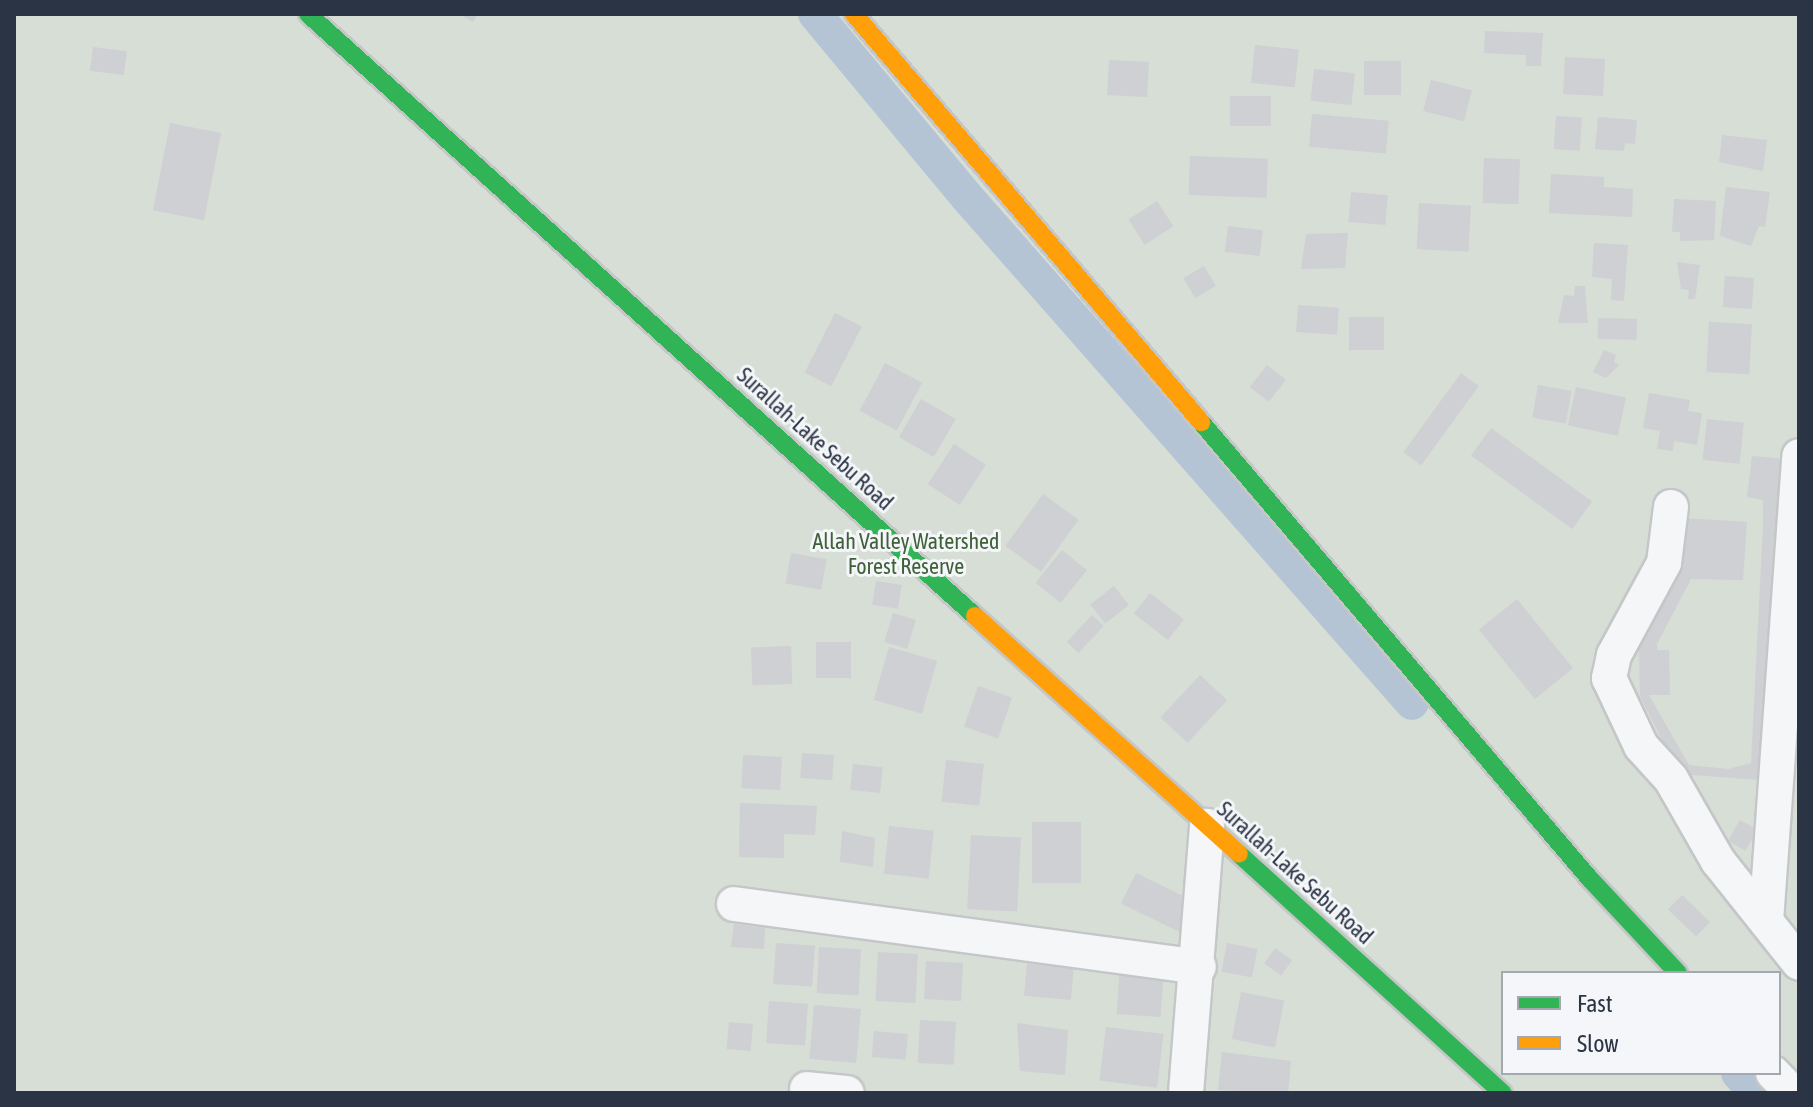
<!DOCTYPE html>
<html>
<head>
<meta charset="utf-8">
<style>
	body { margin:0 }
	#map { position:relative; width:1813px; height:1107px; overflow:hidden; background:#e6e8ea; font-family:"Asap Condensed",sans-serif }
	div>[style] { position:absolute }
	.green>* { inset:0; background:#d6ded6 }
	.canal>* { height:34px; margin:-17px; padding:0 17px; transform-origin:17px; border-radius:17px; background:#b4c4d5 }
	.building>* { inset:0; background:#ced0d3; transform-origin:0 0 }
	.roads { filter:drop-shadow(2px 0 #c4c6c8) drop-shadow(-2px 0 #c4c6c8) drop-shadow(0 2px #c4c6c8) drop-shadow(0 -2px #c4c6c8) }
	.street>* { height:34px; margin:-17px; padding:0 17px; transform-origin:17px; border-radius:17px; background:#f5f6f7 }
	.fast>* { height:18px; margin:-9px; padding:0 9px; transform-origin:9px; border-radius:9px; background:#30b455 }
	.slow>* { height:18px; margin:-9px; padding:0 9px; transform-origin:9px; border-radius:9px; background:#ff9f0a }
	span { translate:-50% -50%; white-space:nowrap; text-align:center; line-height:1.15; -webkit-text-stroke:6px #f4f6f9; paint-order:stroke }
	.street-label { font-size:22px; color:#2b3445 }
	.park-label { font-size:22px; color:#3f6138 }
	.frame { position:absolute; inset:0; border:16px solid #2b3445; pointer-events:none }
	.legend { position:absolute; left:1501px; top:971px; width:280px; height:104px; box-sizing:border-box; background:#f4f6f9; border:2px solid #a4a8b1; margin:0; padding:10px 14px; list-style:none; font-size:24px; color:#2b3445 }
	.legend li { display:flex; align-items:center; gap:16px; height:40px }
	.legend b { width:40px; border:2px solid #a4a8b1 }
</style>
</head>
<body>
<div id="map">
	<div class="green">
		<div style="clip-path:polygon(evenodd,14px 14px,1799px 14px,1799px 1093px,14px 1093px,14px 14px,1503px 973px,1779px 973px,1779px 1073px,1503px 1073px,1503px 973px)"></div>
	</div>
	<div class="canal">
		<div style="left:815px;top:14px;width:236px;rotate:50.3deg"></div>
		<div style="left:966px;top:196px;width:675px;rotate:48.66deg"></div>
		<div style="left:1738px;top:1073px;width:27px;rotate:48deg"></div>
	</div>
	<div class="building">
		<div style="clip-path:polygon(459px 14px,478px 14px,473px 22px)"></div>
		<div style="clip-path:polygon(1485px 31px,1543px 33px,1541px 66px,1526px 66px,1526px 55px,1484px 53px)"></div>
		<div style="left:1255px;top:45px;width:44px;height:38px;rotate:6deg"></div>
		<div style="left:93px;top:47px;width:34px;height:24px;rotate:7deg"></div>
		<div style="left:1565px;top:57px;width:40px;height:37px;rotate:3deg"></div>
		<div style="left:1109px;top:60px;width:40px;height:35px;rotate:3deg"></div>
		<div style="left:1364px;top:61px;width:37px;height:34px"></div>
		<div style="left:1314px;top:69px;width:41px;height:32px;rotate:6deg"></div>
		<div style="left:1431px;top:80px;width:42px;height:32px;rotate:14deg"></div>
		<div style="left:1271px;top:96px;width:30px;height:41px;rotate:90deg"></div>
		<div style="left:1312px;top:114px;width:77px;height:33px;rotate:5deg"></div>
		<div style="left:1556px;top:116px;width:26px;height:33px;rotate:4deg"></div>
		<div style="clip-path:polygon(1598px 117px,1637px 120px,1635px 144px,1625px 143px,1624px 151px,1595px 149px)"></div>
		<div style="left:170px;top:123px;width:52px;height:89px;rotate:11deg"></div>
		<div style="clip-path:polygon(1722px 135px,1767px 140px,1763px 171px,1719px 162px)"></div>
		<div style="left:1190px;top:156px;width:78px;height:39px;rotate:2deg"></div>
		<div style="left:1484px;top:158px;width:36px;height:45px;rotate:2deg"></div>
		<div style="clip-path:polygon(1551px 174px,1604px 177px,1604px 187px,1633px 189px,1632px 217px,1549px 213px)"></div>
		<div style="clip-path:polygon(1726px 187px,1770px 192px,1765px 227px,1759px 226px,1751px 246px,1720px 236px)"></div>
		<div style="left:1351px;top:192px;width:37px;height:30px;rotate:5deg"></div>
		<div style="clip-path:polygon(1674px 199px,1716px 201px,1714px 240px,1680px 241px,1680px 232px,1672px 232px)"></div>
		<div style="left:1157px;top:201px;width:30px;height:34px;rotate:57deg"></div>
		<div style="left:1419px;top:203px;width:52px;height:46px;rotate:3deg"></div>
		<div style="left:1228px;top:226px;width:35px;height:26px;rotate:7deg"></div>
		<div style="clip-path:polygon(1348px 233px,1345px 268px,1301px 269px,1306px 234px)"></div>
		<div style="clip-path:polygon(1594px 243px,1628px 245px,1624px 301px,1611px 300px,1612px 279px,1592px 277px)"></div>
		<div style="clip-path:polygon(1677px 262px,1700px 265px,1695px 299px,1688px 299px,1689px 290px,1681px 289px)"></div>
		<div style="left:1204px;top:266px;width:23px;height:24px;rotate:59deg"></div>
		<div style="left:1725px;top:276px;width:29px;height:31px;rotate:4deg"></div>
		<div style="clip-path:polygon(1575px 286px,1585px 286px,1588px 323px,1558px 323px,1564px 295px,1574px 296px)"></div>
		<div style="left:1298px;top:305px;width:41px;height:27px;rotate:4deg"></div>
		<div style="left:835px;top:313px;width:30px;height:67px;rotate:27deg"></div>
		<div style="left:1349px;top:317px;width:35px;height:33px"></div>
		<div style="left:1598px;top:318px;width:39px;height:21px;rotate:1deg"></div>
		<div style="left:1709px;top:322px;width:43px;height:50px;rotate:3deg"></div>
		<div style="clip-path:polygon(1604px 350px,1616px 355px,1614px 362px,1619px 365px,1606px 378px,1593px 372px)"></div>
		<div style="left:885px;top:363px;width:42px;height:54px;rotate:28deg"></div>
		<div style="left:1267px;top:365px;width:24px;height:28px;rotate:38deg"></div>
		<div style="left:1461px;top:373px;width:22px;height:98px;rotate:36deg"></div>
		<div style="left:1538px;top:385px;width:34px;height:33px;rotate:10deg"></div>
		<div style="left:1576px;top:387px;width:51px;height:39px;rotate:12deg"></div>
		<div style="clip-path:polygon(1649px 393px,1690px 400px,1688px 411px,1702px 413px,1697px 445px,1674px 441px,1673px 451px,1657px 449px,1660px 431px,1643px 428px)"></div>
		<div style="left:921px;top:399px;width:40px;height:44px;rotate:30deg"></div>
		<div style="left:1707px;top:419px;width:37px;height:41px;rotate:6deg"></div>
		<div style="left:1491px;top:428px;width:125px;height:34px;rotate:36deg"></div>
		<div style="left:954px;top:444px;width:38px;height:48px;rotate:33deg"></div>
		<div style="clip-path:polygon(1752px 456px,1785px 459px,1760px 780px,1679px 774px,1640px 696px,1639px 650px,1663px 600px,1685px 518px,1747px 522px,1743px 580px,1691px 579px,1657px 644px,1657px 650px,1669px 650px,1670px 695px,1649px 695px,1689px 765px,1728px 769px,1751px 763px,1763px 525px,1763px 500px,1747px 497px)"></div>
		<div style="left:1043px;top:494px;width:44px;height:64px;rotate:36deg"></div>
		<div style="left:1062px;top:550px;width:32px;height:42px;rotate:39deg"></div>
		<div style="left:791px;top:553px;width:36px;height:31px;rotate:10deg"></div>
		<div style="left:876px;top:581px;width:26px;height:24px;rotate:9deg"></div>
		<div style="left:1114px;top:586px;width:24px;height:30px;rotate:52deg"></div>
		<div style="left:1150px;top:593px;width:43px;height:26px;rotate:38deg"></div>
		<div style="left:1517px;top:599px;width:89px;height:49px;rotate:51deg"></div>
		<div style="left:893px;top:613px;width:24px;height:30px;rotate:17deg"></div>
		<div style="left:1092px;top:615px;width:16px;height:37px;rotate:43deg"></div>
		<div style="left:816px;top:642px;width:35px;height:36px"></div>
		<div style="left:791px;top:646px;width:38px;height:40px;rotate:88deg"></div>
		<div style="left:889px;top:647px;width:50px;height:55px;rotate:16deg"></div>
		<div style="left:1200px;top:675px;width:37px;height:58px;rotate:43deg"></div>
		<div style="left:978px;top:686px;width:36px;height:43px;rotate:19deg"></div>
		<div style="left:802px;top:753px;width:32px;height:25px;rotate:4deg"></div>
		<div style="left:743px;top:755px;width:39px;height:33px;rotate:3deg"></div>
		<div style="left:946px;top:760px;width:38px;height:42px;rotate:6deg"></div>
		<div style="left:853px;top:764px;width:30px;height:26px;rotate:6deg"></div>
		<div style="clip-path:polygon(740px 803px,817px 806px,815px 835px,784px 834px,784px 858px,739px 857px)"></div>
		<div style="left:1740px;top:820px;width:20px;height:24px;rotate:30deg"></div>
		<div style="left:1081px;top:822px;width:61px;height:49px;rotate:90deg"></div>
		<div style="left:889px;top:826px;width:45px;height:48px;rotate:6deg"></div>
		<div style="clip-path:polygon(842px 831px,875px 838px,873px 867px,840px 862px)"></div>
		<div style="left:971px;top:835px;width:50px;height:74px;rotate:3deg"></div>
		<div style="left:1136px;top:873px;width:69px;height:34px;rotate:26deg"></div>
		<div style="left:1682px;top:895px;width:39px;height:20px;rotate:44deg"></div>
		<div style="clip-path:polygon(734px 924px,765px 928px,764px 949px,731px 947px)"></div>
		<div style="left:776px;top:943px;width:39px;height:41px;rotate:4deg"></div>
		<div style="left:1227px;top:943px;width:31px;height:29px;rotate:11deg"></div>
		<div style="left:819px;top:947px;width:42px;height:46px;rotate:3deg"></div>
		<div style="left:1275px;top:948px;width:21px;height:19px;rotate:35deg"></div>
		<div style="left:878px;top:952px;width:40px;height:49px;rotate:3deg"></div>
		<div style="left:926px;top:961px;width:37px;height:38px;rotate:3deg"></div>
		<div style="left:1027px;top:963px;width:47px;height:33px;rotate:5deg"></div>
		<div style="left:1120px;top:966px;width:44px;height:48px;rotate:4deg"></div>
		<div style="left:1241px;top:992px;width:44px;height:48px;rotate:11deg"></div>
		<div style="left:769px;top:1001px;width:39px;height:42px;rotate:4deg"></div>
		<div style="left:814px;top:1005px;width:47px;height:54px;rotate:5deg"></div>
		<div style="left:920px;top:1020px;width:36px;height:43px;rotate:3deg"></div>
		<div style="left:729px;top:1022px;width:24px;height:27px;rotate:5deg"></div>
		<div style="clip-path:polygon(1017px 1023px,1068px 1030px,1065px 1075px,1020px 1071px)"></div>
		<div style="left:1106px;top:1027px;width:58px;height:54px;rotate:7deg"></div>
		<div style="left:874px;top:1031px;width:34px;height:26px;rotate:5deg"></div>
		<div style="clip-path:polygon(1222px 1052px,1291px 1061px,1288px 1093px,1218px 1090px)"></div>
	</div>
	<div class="roads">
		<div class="street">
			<div style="left:1671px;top:507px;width:56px;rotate:97.1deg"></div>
			<div style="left:1664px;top:563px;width:105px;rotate:118.5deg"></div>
			<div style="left:1614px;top:655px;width:24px;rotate:102deg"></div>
			<div style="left:1609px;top:678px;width:75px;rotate:64.8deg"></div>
			<div style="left:1641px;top:746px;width:45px;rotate:47.7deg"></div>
			<div style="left:1671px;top:779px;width:95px;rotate:60.2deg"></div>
			<div style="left:1718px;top:861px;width:130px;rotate:51.5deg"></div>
			<div style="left:734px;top:904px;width:469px;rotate:7.7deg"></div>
			<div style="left:1766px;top:921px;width:466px;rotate:-85.9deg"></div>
			<div style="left:1773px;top:1073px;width:28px;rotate:46deg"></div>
			<div style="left:807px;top:1089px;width:40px;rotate:5.7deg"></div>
			<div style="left:1186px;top:1093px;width:268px;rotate:-85.5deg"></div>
		</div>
		<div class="fast">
			<div style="left:308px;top:14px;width:898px;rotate:42.07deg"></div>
			<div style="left:1201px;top:422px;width:600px;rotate:49.6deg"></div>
			<div style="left:1590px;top:879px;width:129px;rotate:46.9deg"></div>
			<div style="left:1239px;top:854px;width:356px;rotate:42.2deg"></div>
		</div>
		<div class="slow">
			<div style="left:854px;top:14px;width:536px;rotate:49.62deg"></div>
			<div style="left:975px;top:616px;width:355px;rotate:42deg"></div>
		</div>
	</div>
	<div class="street-label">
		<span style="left:815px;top:439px;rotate:42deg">Surallah-Lake Sebu Road</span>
		<span style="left:1295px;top:873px;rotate:42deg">Surallah-Lake Sebu Road</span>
	</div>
	<div class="park-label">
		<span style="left:906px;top:554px">Allah Valley Watershed<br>Forest Reserve</span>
	</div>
	<div class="frame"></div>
	<ul class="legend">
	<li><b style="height:10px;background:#30b455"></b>Fast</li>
	<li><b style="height:10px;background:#ff9f0a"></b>Slow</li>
	</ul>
</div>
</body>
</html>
